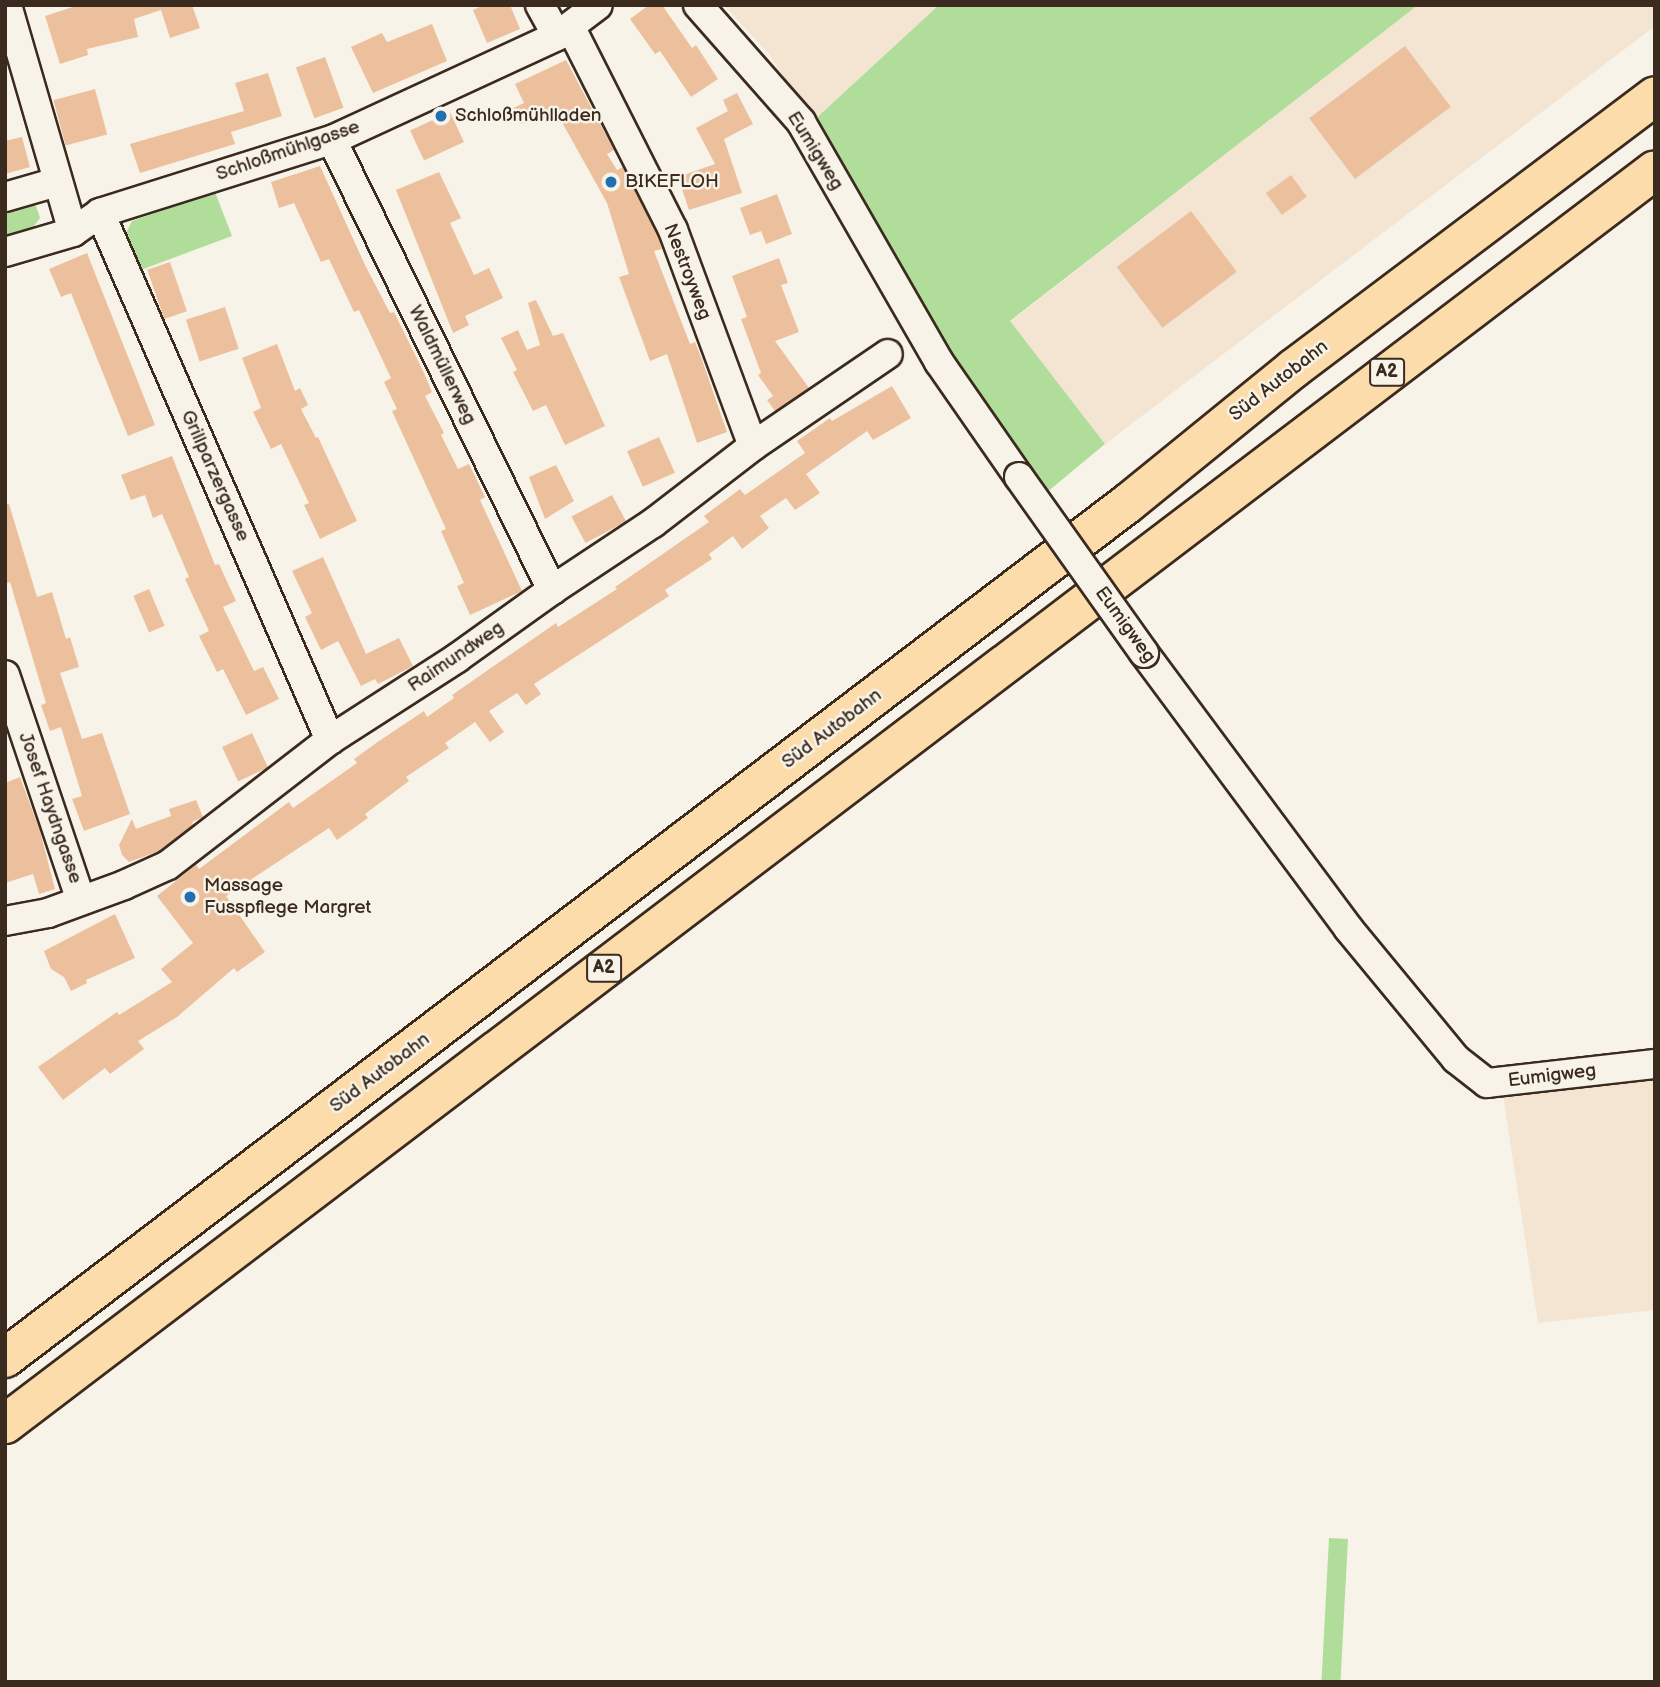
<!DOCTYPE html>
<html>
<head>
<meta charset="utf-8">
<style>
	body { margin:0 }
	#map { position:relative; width:1660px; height:1687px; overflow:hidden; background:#f7f3e8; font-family:"Balsamiq Sans",sans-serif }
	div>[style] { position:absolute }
	.built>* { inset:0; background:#f4e4d2 }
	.green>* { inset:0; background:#b1dd9a; transform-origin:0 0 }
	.building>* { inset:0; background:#edc09d; transform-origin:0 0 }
	.roads { filter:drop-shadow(2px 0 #3b2a1e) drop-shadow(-2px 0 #3b2a1e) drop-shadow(0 2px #3b2a1e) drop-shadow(0 -2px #3b2a1e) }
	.minor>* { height:28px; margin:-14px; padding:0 14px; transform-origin:14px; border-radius:14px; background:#f7f3e8 }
	.highway>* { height:38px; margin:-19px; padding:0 19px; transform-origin:19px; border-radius:19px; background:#fddcac }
	.bridges { filter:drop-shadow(2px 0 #3b2a1e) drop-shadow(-2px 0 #3b2a1e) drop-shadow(0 2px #3b2a1e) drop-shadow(0 -2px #3b2a1e) }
	.minor-bridge>* { height:28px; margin:-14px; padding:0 14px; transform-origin:14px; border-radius:14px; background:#f7f3e8 }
	.dots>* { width:19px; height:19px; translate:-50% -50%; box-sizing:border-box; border:4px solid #f7f3e8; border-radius:50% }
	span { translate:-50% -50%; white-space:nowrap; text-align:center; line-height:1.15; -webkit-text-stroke:5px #f7f3e8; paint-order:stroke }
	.shield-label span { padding:2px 5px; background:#f7f3e8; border:2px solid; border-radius:5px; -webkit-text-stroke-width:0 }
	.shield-label { font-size:18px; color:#3b2a1e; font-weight:700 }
	.poi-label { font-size:19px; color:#3b2a1e }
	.left { translate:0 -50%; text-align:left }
	.street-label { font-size:19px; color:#3b2a1e }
	.frame { position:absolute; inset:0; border:7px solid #3b2a1e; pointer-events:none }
</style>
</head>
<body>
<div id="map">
	<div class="built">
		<div style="clip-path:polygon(724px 5px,939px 5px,812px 122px,768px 53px)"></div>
		<div style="clip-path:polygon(1418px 5px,1655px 5px,1655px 26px,1105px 444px,1010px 322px)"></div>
		<div style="clip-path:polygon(1655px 1068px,1655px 1310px,1538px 1323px,1501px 1082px)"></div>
	</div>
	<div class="green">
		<div style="clip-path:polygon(939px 5px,1418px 5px,1010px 321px,1105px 444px,1046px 493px,897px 283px,812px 122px)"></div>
		<div style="clip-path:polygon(215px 192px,232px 236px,138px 271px,123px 239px,132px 221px)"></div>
		<div style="clip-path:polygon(22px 204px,36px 206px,40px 218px,31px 230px,5px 237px,5px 209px)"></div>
		<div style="left:1329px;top:1538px;width:19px;height:144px;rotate:3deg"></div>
	</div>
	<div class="building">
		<div style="clip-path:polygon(79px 5px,192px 5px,200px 28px,170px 38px,161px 10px,134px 19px,138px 37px,87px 49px,88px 55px,60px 64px,45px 16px)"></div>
		<div style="clip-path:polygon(484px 5px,510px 5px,520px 29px,487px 43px,473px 10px)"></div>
		<div style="clip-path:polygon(649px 5px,662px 5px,692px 48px,696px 45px,718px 79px,691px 97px,660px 51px,655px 54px,630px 19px)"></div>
		<div style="clip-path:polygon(432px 24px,447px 61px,373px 93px,351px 47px,382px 33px,387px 42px)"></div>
		<div style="left:1405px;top:46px;width:76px;height:120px;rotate:53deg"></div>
		<div style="left:325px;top:57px;width:54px;height:31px;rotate:70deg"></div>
		<div style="clip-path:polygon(566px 60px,614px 150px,607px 154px,617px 170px,623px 167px,658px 237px,662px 249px,654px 251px,690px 344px,695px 342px,701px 357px,727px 432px,697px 443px,667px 354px,650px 361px,619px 277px,629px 274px,607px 203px,554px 108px,521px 124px,513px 108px,524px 103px,515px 84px)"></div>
		<div style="clip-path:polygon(268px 73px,282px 116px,231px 132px,235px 144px,140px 173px,130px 144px,244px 111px,235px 83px)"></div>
		<div style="left:95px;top:89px;width:47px;height:43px;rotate:75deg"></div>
		<div style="clip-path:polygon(737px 93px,753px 124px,724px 139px,742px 193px,689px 210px,678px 177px,715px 164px,696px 128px,728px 111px,723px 100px)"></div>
		<div style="left:450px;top:112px;width:33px;height:44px;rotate:65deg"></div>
		<div style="clip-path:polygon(22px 137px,30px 167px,5px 174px,5px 141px)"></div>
		<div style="clip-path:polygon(320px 166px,365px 265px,390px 313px,394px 312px,424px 373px,432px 392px,425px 396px,444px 433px,441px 435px,458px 469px,469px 464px,485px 497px,480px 500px,522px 591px,470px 615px,457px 586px,464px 583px,441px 531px,446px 529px,392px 411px,397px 409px,384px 382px,391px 378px,359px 310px,354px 312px,329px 259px,321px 262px,294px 203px,279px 208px,271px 182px)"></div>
		<div style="clip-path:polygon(439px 172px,461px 218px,450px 223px,474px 275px,489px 268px,503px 298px,465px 316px,469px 325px,453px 333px,396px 190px)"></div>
		<div style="left:1291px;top:175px;width:27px;height:31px;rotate:54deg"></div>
		<div style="clip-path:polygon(777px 194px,792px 234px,766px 244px,761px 231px,750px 235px,740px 208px)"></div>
		<div style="left:1191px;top:211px;width:76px;height:93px;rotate:53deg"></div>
		<div style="clip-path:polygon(87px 253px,155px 425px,128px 436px,71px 293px,61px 297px,49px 269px)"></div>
		<div style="clip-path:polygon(779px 258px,788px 283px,781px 285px,799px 332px,775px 341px,809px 388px,775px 411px,767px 400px,773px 396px,758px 375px,761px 373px,741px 319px,747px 317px,732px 276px)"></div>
		<div style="left:170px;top:262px;width:52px;height:24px;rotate:71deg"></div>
		<div style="clip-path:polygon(536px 300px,553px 336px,563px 333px,605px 426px,565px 445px,546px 405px,533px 411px,513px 372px,517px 370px,501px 338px,518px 330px,527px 350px,540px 345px,528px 303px)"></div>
		<div style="left:225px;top:307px;width:44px;height:41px;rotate:72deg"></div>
		<div style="clip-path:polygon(277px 344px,295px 391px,300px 388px,308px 405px,301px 409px,316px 438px,318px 437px,357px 521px,320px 539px,304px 505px,309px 503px,281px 444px,271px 449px,253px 412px,261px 408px,242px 358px)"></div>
		<div style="clip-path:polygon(892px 386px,911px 418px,873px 440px,867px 431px,806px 474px,820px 493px,795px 510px,786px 498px,760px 516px,769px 528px,742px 549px,733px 536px,709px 554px,712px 559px,665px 590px,669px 596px,534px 684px,541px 694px,526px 705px,517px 693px,489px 711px,504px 732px,490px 742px,475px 722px,445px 743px,449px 748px,406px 777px,409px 781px,365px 814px,368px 818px,337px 840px,329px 828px,226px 896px,265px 952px,237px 972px,234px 968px,177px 1017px,138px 1041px,144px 1049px,110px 1074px,105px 1068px,63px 1100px,38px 1067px,117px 1012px,119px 1015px,172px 982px,161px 969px,193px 943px,157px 896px,196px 865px,199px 869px,289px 802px,293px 808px,357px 763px,354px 759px,379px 741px,424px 711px,427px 717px,454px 698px,452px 695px,556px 623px,558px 627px,617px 589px,615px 587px,709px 522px,704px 516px,740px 489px,745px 495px,805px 453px,797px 441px,830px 418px,832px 421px)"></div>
		<div style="left:659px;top:437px;width:39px;height:35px;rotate:66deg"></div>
		<div style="clip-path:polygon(172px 456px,215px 565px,219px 564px,236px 601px,223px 607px,254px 671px,263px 667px,279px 699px,246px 715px,223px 669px,217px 672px,199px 636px,209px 631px,185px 579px,189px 577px,162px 514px,153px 518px,145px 495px,131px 500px,121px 475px)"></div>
		<div style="clip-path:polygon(556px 465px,574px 501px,545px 519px,529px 477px)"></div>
		<div style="left:612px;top:495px;width:30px;height:46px;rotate:62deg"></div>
		<div style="clip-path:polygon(9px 504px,37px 597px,52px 592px,66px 639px,70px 637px,79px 667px,60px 673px,82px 739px,102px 733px,130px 814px,84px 831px,72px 799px,82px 796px,61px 727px,50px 731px,41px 705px,46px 703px,10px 582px,5px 584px,5px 505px)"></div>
		<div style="clip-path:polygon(323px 557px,366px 654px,399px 638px,413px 666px,378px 684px,375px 679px,361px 686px,338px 641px,321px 650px,305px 617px,312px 613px,292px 571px)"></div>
		<div style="left:149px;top:589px;width:40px;height:17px;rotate:67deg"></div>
		<div style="left:252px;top:733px;width:38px;height:33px;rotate:65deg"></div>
		<div style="clip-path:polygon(20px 777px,40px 831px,55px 889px,39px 894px,33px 874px,5px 883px,5px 783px)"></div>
		<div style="clip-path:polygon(196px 800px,203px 817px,192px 822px,193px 825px,159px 851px,129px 862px,122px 855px,119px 845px,132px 819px,136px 829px,171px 816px,169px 809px)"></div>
		<div style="clip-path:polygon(115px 914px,135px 958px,86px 980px,87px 983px,71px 991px,64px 977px,51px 969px,44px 951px)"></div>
	</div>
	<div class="roads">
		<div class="minor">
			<div style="left:7px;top:5px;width:236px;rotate:73.8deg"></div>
			<div style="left:540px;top:5px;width:35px;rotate:61deg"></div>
			<div style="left:698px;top:5px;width:156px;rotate:48.6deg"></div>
			<div style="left:801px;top:122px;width:277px;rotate:60.1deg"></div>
			<div style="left:939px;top:362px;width:140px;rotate:55.2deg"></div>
			<div style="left:571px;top:28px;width:226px;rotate:63.2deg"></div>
			<div style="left:673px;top:230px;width:230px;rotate:69.7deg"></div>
			<div style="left:332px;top:140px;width:501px;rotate:63.95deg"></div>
			<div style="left:5px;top:197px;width:54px;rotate:-16.1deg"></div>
			<div style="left:100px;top:213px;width:575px;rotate:66.42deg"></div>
			<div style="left:5px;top:252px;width:71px;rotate:-16.4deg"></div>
			<div style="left:73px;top:232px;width:33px;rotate:-35deg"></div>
			<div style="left:100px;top:213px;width:243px;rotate:-17.5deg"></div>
			<div style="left:332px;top:140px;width:248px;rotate:-24.8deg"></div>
			<div style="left:557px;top:36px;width:51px;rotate:-37.1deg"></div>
			<div style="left:1144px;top:653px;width:342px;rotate:53.4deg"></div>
			<div style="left:1348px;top:928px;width:170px;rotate:50.5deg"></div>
			<div style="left:1456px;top:1059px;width:39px;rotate:38deg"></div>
			<div style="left:1487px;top:1083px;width:169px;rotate:-6.5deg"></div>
			<div style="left:5px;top:675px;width:238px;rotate:71.4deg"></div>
			<div style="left:5px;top:921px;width:44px;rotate:-10.5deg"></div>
			<div style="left:48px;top:913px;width:81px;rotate:-20.2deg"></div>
			<div style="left:124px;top:885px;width:48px;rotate:-24.4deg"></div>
			<div style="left:168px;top:865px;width:205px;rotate:-37.7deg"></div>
			<div style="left:330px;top:740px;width:151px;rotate:-32.8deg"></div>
			<div style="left:457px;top:658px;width:117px;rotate:-35.6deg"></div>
			<div style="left:552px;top:590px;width:121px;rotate:-33.6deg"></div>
			<div style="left:653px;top:523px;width:126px;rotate:-37.6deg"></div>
			<div style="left:753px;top:446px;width:163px;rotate:-34.3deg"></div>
		</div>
		<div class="highway">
			<div style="left:5px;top:1358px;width:1410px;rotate:-37.28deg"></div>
			<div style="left:1127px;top:504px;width:214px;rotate:-39.1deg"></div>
			<div style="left:1293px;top:369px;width:453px;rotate:-37deg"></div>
			<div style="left:5px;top:1424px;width:2072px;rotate:-37.23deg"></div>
		</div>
	</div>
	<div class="bridges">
		<div class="minor-bridge">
			<div style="left:1019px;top:477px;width:216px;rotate:54.6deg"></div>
		</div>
	</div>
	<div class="dots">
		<div style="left:441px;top:116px;background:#1f6fb2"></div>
		<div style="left:611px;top:182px;background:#1f6fb2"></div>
		<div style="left:190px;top:897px;background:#1f6fb2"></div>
	</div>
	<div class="shield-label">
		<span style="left:1387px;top:372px">A2</span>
		<span style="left:604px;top:968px">A2</span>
	</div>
	<div class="poi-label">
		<span class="left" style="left:455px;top:116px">Schloßmühlladen</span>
		<span class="left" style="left:625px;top:182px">BIKEFLOH</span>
		<span class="left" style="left:204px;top:897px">Massage<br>Fusspflege Margret</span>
	</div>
	<div class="street-label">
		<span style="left:288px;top:151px;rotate:-19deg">Schloßmühlgasse</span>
		<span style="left:815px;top:151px;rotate:58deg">Eumigweg</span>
		<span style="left:687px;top:272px;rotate:69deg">Nestroyweg</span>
		<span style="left:442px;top:365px;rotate:64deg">Waldmüllerweg</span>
		<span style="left:1279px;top:381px;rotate:-38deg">Süd Autobahn</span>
		<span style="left:215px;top:476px;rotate:66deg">Grillparzergasse</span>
		<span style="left:1125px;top:625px;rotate:54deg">Eumigweg</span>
		<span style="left:456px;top:657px;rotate:-34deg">Raimundweg</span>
		<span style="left:832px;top:729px;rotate:-37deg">Süd Autobahn</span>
		<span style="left:50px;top:808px;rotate:71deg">Josef Haydngasse</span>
		<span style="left:380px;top:1073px;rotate:-37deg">Süd Autobahn</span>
		<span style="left:1552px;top:1076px;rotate:-7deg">Eumigweg</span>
	</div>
	<div class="frame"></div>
</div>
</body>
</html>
